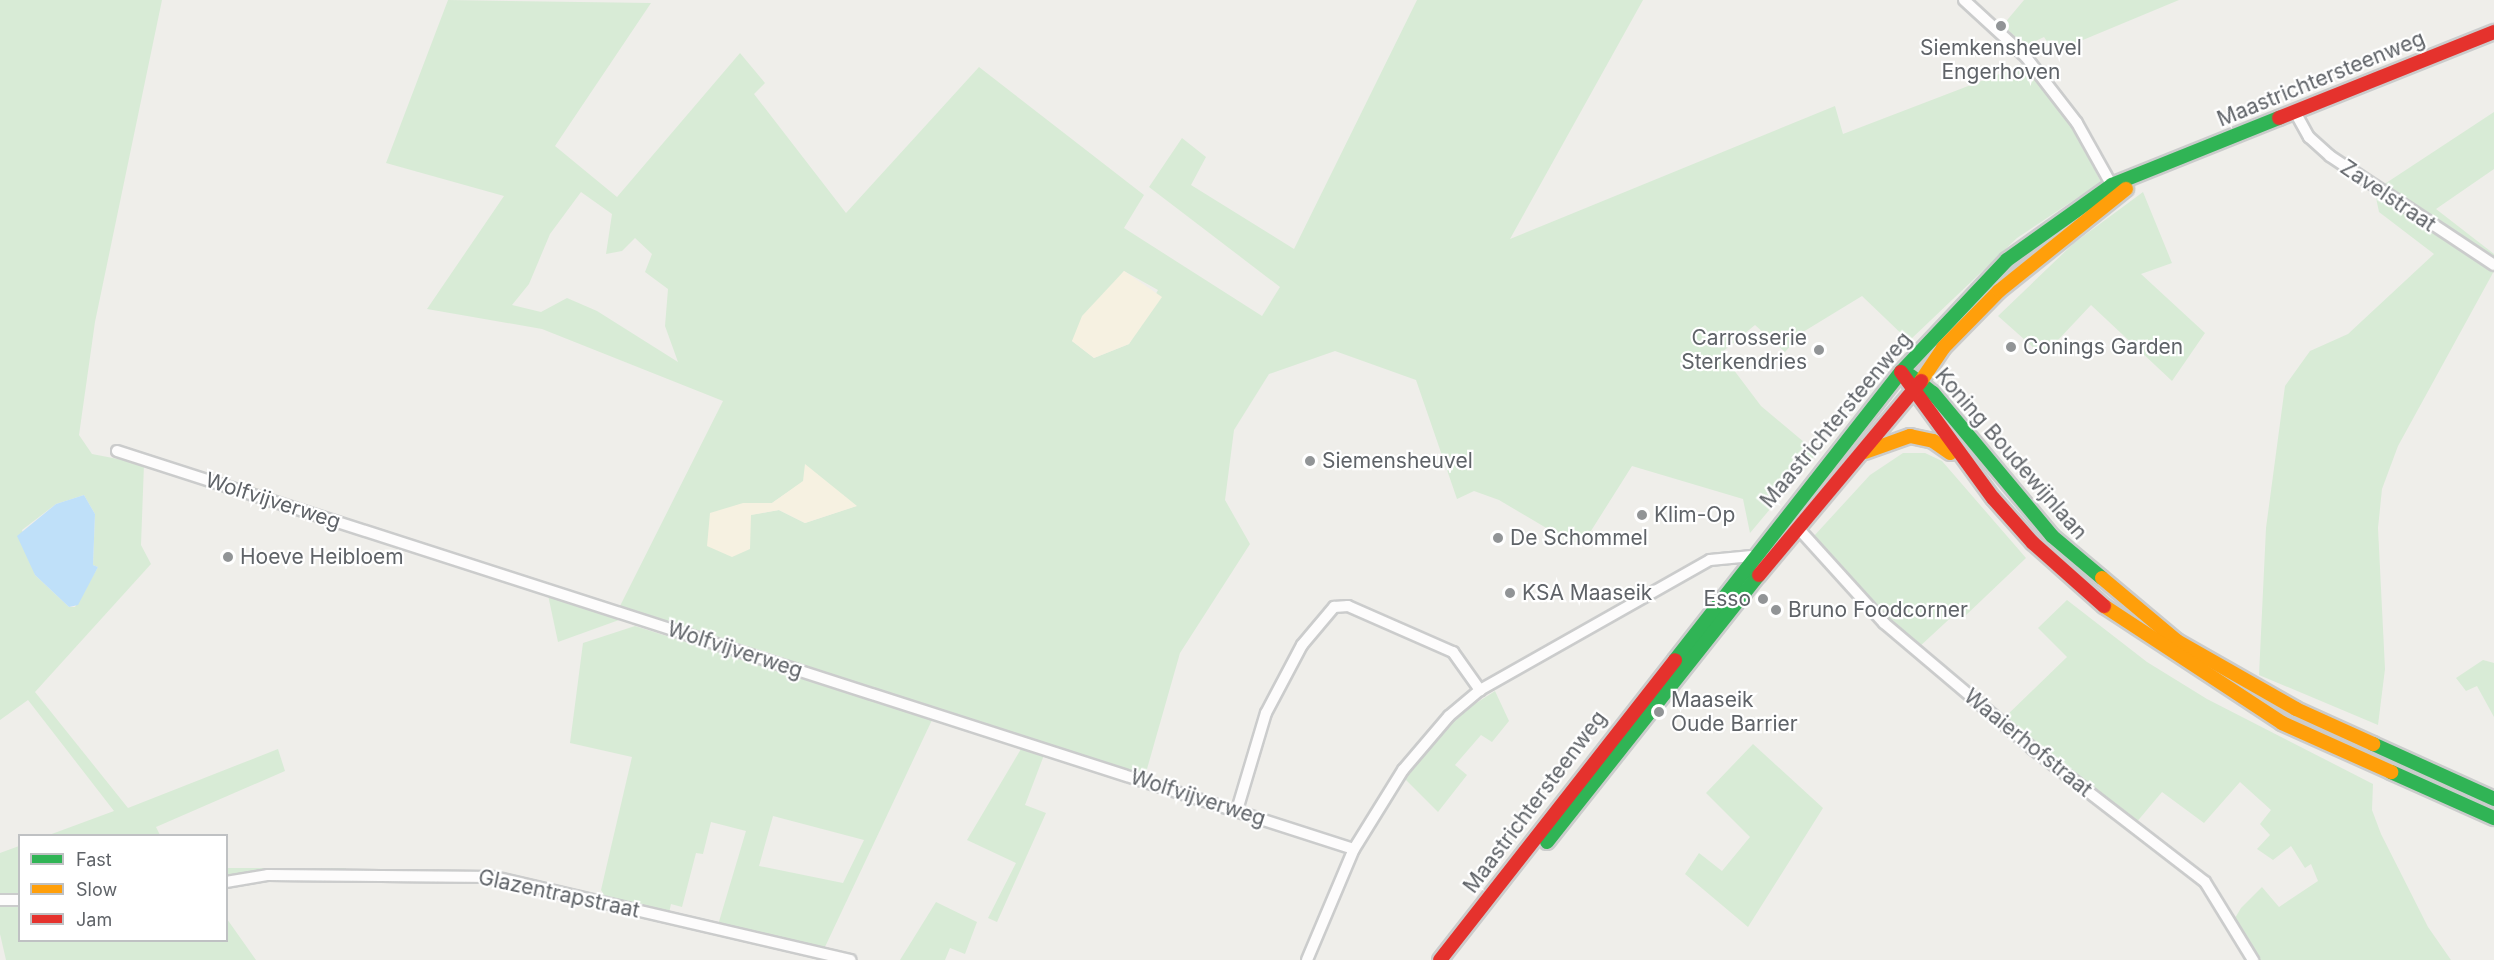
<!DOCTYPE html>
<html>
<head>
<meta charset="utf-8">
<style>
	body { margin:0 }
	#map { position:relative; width:2494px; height:960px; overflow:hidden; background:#efeeea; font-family:Inter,sans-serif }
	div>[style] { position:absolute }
	.green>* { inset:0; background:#d8ebd6; transform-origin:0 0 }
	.sand>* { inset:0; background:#f6f1e1 }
	.water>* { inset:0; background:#bfe0f9 }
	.roads { filter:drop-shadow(2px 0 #cbcccc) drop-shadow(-2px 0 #cbcccc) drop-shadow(0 2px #cbcccc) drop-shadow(0 -2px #cbcccc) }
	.street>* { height:10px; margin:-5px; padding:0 5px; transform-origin:5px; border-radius:5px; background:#fdfcfc }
	.fast>* { height:14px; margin:-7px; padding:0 7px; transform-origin:7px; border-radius:7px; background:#30b455 }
	.slow>* { height:14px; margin:-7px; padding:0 7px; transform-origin:7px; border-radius:7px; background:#ff9f0a }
	.jam>* { height:14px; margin:-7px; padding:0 7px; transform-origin:7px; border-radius:7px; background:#e5322d }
	.dots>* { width:16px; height:16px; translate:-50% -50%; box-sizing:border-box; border:3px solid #fff; border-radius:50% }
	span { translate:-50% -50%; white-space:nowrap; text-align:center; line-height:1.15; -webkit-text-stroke:4.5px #fff; paint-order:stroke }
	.poi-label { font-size:21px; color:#5f6368 }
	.right { translate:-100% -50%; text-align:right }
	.left { translate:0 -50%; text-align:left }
	.street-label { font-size:21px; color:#5f6368 }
	.legend { position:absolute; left:18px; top:834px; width:210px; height:108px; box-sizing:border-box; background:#fff; border:2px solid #bfc1c3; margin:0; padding:8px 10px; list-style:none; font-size:18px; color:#5f6368 }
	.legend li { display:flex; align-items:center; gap:12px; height:30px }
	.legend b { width:30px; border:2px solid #bfc1c3 }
</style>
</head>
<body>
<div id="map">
	<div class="green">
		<div style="clip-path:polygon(evenodd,0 0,162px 0,95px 322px,79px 435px,92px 454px,144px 464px,141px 545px,151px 564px,35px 692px,128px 808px,278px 749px,285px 771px,156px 827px,160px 835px,49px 835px,114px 811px,28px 700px,0 720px,0 0,84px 495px,95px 514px,93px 565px,98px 567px,75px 607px,69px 607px,35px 575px,22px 530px,56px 504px,84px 495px)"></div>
		<div style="clip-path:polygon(evenodd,448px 0,651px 3px,555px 146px,617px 197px,740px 53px,765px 83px,754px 94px,846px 213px,979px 67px,1144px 195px,1124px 228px,1262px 316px,1280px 287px,1149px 187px,1182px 138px,1206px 157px,1191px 185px,1294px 249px,1417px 0,1643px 0,1510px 239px,1835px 106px,1843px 134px,2023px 65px,2071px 123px,2101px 182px,2017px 238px,1909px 341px,1862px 296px,1803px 332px,1785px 352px,1755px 325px,1721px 353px,1761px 406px,1817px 453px,1750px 533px,1743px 499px,1632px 466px,1584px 542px,1570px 542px,1499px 500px,1474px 491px,1457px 499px,1416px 380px,1335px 351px,1269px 374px,1234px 430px,1225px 500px,1250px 544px,1180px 653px,1145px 776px,618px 610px,723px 401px,542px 329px,427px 309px,504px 196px,386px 163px,448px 0,581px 192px,612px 214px,606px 254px,622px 251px,635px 238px,652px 254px,645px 272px,668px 289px,665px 326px,678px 362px,597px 311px,567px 298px,541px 312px,512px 305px,529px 284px,550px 234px,581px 192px,448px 0,1124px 271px,1158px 290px,1129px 344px,1094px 358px,1072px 341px,1124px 271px,448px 0,804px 481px,856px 506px,805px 523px,779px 510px,750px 515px,743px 503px,772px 503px,804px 481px)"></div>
		<div style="clip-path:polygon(2024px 0,2179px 0,2054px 52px,2044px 37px,2025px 46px,2003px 25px)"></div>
		<div style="clip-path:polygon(2494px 112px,2494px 169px,2436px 209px,2494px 254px,2494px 261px,2380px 187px)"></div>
		<div style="clip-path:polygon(2143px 192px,2172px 263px,2141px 274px,2205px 333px,2172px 381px,2091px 305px,2043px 356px,1998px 316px,2074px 243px)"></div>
		<div style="clip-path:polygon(2375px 193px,2494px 271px,2398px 446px,2382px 489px,2378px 528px,2385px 669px,2378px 725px,2259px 675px,2266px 528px,2285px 386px,2310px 351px,2348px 334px,2434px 254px,2379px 212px)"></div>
		<div style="clip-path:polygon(1903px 453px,1925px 453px,1942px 461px,2026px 558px,1964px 617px,1958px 611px,1918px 648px,1846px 578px,1814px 536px,1870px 475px)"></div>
		<div style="clip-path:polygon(548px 595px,619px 620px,558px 642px)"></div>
		<div style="clip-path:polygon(2067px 600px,2147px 662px,2207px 699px,2373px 784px,2372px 810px,2381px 834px,2428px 927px,2451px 960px,2260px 960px,2235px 918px,2241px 908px,2262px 887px,2279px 907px,2318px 881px,2311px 864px,2305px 868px,2291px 846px,2273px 860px,2257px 849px,2270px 835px,2260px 824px,2271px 810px,2240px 782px,2204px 823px,2162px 792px,2135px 824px,2004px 718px,2067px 657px,2038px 628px)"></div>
		<div style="clip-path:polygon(evenodd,635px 626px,932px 720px,824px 949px,718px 925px,746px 831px,711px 822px,703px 854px,696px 853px,682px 907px,671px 904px,669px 913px,607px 899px,601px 890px,632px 757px,570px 743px,583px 643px,635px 626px,773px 816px,864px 840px,843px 883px,759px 866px,773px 816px)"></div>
		<div style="clip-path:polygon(2483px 660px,2494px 663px,2494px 717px,2477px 686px,2466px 691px,2456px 678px)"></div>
		<div style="clip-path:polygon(1495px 691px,1509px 721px,1492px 742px,1481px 735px,1455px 765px,1467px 775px,1438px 812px,1405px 779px,1456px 716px)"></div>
		<div style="clip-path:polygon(1753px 744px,1823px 808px,1748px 927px,1685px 874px,1699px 853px,1722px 871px,1750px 837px,1706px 793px)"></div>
		<div style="clip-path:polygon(1021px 749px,1044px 755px,1025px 805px,1046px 813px,997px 922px,988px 918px,1016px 863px,967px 840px)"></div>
		<div style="clip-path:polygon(19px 846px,20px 940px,226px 940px,227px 919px,256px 960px,6px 960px,0 934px,0 853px)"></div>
		<div style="left:346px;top:868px;width:12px;height:119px;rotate:90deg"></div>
		<div style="clip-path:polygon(936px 902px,977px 922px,965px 954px,950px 948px,945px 960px,900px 960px)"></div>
	</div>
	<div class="sand">
		<div style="clip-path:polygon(1124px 271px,1162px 297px,1129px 344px,1094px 358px,1072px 341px,1082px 316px)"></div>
		<div style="clip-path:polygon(805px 464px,857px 506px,805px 523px,779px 510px,751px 515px,750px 549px,732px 557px,707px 546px,710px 513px,743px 503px,772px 503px,803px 481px)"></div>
	</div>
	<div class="water">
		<div style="clip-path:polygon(84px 495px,95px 514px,93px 565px,98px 567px,78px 605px,69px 607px,35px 575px,17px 536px,56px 504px)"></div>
	</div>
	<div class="roads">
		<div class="street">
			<div style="left:1964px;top:0;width:84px;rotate:42.6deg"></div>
			<div style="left:2026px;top:57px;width:83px;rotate:52.3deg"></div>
			<div style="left:2077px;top:123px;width:78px;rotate:60.8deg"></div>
			<div style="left:2295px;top:112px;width:29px;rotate:61deg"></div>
			<div style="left:2309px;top:137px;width:28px;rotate:42deg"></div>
			<div style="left:2330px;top:156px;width:197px;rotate:33.6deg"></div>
			<div style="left:117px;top:451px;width:1299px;rotate:17.84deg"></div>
			<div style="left:1798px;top:528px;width:128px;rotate:47.8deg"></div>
			<div style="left:1884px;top:623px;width:195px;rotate:40.2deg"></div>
			<div style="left:2033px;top:749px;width:217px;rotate:37.7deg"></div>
			<div style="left:2205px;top:882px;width:92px;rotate:58.4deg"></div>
			<div style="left:1237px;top:810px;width:101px;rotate:-73.4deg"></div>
			<div style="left:1266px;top:713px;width:77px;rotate:-62.1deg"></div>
			<div style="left:1302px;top:645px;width:50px;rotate:-49.9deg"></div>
			<div style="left:1334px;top:607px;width:14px;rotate:-4deg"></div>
			<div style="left:1348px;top:606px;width:115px;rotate:23.7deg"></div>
			<div style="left:1453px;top:652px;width:47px;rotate:54.6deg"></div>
			<div style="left:226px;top:882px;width:43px;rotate:-9.5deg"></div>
			<div style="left:268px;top:875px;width:226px;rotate:0.5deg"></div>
			<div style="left:494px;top:877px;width:366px;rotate:13.1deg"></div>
			<div style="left:0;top:900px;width:20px"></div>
			<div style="left:1307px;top:960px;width:121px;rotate:-67.1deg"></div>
			<div style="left:1354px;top:849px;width:93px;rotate:-58.2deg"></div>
			<div style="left:1403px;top:770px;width:71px;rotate:-49.6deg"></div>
			<div style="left:1449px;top:716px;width:40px;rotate:-40deg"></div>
			<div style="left:1480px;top:690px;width:264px;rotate:-29.5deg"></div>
			<div style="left:1710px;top:560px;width:42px;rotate:-5.4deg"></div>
		</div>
		<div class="fast">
			<div style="left:1901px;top:372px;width:154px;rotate:-46.6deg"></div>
			<div style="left:2007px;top:260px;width:129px;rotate:-35.5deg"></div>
			<div style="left:2112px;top:185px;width:180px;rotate:-21.9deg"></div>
			<div style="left:1911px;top:376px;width:28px;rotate:38deg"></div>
			<div style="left:1933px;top:393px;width:186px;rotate:50.2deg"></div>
			<div style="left:2052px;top:536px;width:65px;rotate:40deg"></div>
			<div style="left:1675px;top:660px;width:366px;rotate:-51.9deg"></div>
			<div style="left:2373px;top:744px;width:133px;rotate:24.4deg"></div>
			<div style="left:2391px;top:772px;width:113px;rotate:24.1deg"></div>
			<div style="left:1547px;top:842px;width:341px;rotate:-51.6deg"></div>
		</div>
		<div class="slow">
			<div style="left:1921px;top:381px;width:40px;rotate:-56deg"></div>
			<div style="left:1943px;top:348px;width:80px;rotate:-45.5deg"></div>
			<div style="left:1999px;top:291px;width:163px;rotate:-38.8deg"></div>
			<div style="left:1865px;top:452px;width:48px;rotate:-19.6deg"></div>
			<div style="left:1910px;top:436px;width:24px;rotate:12deg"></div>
			<div style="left:1933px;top:441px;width:21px;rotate:35deg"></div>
			<div style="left:2102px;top:578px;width:98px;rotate:40deg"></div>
			<div style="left:2177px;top:641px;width:137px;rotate:29.7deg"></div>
			<div style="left:2296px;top:709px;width:85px;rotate:24.4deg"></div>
			<div style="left:2104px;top:606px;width:213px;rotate:33.3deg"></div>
			<div style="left:2282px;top:723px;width:120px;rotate:24.2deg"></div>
		</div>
		<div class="jam">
			<div style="left:2279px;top:118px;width:232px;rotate:-21.8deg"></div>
			<div style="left:1901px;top:372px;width:156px;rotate:53.9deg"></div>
			<div style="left:1993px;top:498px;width:60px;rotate:48.4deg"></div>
			<div style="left:2033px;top:543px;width:95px;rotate:41.6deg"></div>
			<div style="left:1759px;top:575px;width:253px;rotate:-50.1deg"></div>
			<div style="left:1440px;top:960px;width:381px;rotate:-51.9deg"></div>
		</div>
	</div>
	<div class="dots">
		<div style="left:2001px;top:26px;background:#919496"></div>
		<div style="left:2011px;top:347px;background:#919496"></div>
		<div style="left:1819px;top:350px;background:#919496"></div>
		<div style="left:1310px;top:461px;background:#919496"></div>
		<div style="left:1642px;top:515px;background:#919496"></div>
		<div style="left:1498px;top:538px;background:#919496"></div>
		<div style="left:228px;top:557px;background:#919496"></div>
		<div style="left:1510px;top:593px;background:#919496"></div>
		<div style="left:1763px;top:599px;background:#919496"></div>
		<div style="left:1776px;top:610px;background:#919496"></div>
		<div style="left:1659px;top:712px;background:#919496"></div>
	</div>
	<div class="poi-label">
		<span style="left:2001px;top:60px">Siemkensheuvel<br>Engerhoven</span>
		<span class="right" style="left:1807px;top:350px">Carrosserie<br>Sterkendries</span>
		<span class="left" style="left:2023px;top:347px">Conings Garden</span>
		<span class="left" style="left:1322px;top:461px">Siemensheuvel</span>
		<span class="left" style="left:1654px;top:515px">Klim-Op</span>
		<span class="left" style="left:1510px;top:538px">De Schommel</span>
		<span class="left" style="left:240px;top:557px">Hoeve Heibloem</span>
		<span class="left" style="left:1522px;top:593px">KSA Maaseik</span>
		<span class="right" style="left:1751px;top:599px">Esso</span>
		<span class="left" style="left:1788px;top:610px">Bruno Foodcorner</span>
		<span class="left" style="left:1671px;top:712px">Maaseik<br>Oude Barrier</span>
	</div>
	<div class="street-label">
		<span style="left:2321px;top:79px;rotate:-22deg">Maastrichtersteenweg</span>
		<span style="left:2388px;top:196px;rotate:34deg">Zavelstraat</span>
		<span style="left:1836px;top:420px;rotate:-50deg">Maastrichtersteenweg</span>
		<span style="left:2011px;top:454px;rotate:49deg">Koning Boudewijnlaan</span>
		<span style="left:273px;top:501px;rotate:18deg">Wolfvijverweg</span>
		<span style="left:735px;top:650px;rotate:18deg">Wolfvijverweg</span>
		<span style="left:2028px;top:743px;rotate:39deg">Waaierhofstraat</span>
		<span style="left:1198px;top:798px;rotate:18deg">Wolfvijverweg</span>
		<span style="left:1535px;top:802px;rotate:-53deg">Maastrichtersteenweg</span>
		<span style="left:559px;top:894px;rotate:12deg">Glazentrapstraat</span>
	</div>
	<ul class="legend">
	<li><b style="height:8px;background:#30b455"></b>Fast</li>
	<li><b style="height:8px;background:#ff9f0a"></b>Slow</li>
	<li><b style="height:8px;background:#e5322d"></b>Jam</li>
	</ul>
</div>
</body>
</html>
